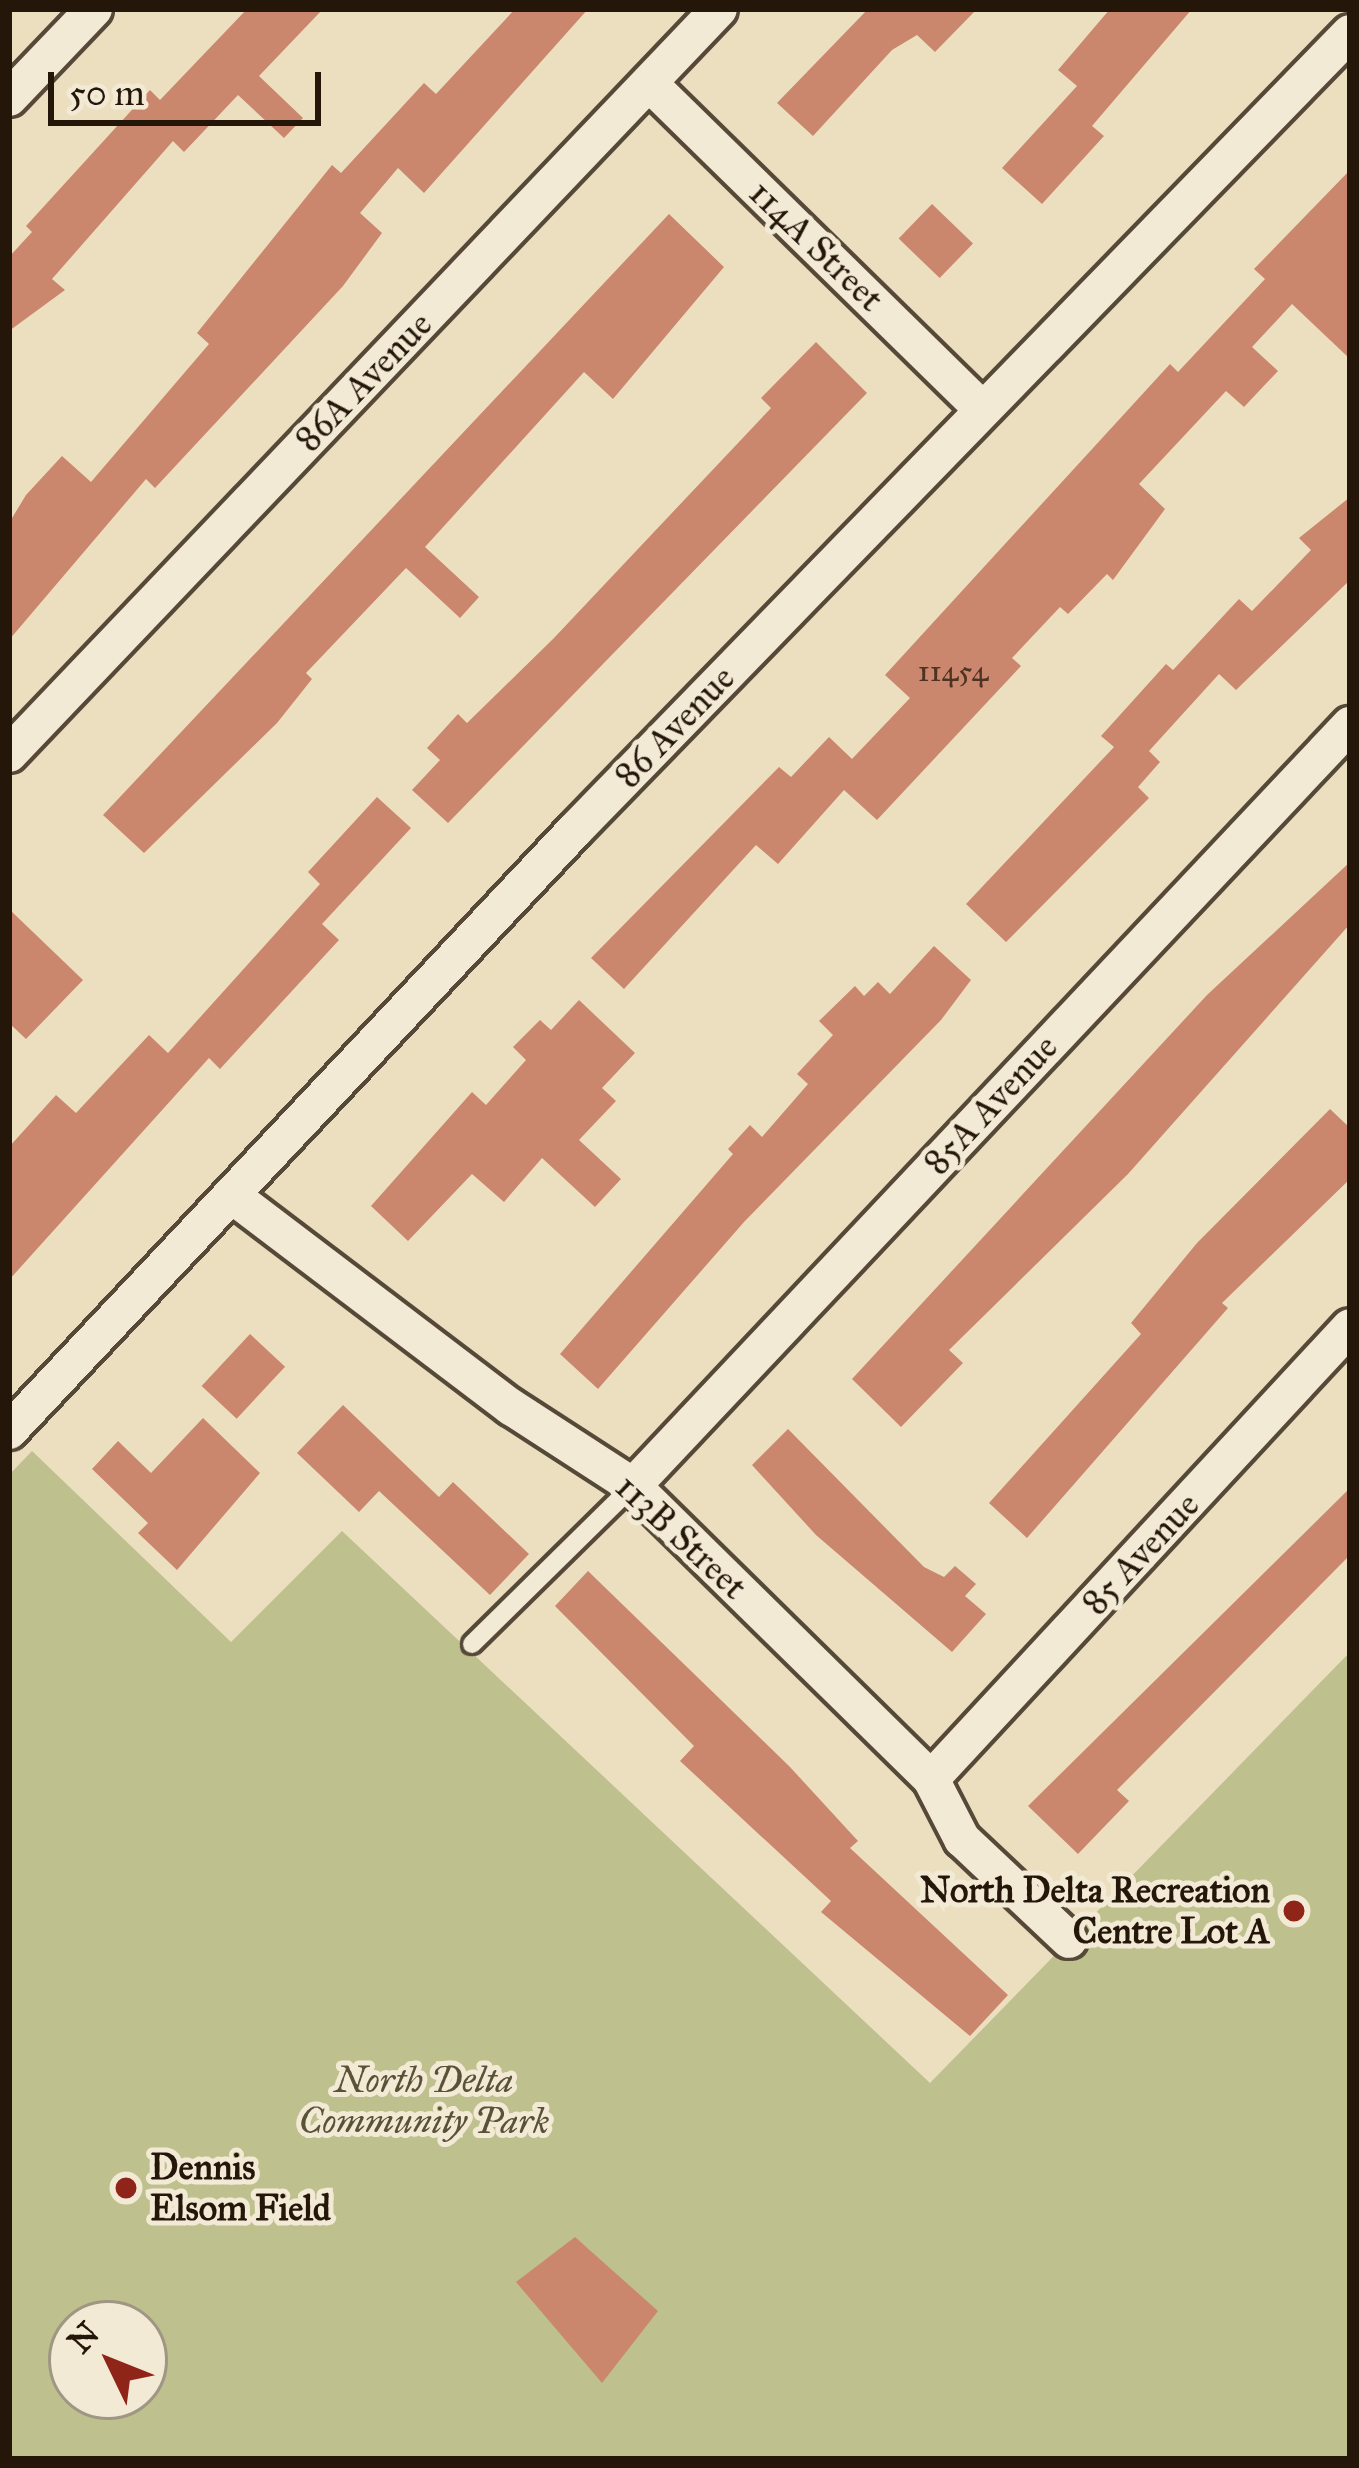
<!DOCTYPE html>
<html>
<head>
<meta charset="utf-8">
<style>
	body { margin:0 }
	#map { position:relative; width:1359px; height:2468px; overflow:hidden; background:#ecdfc0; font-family:"IM FELL Great Primer",serif }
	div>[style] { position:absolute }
	.green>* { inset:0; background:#bec08e }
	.building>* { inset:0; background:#cb876d; transform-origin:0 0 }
	.roads { filter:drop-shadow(3px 0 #564938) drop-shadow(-3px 0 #564938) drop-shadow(0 3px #564938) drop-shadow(0 -3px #564938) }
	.lane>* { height:18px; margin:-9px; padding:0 9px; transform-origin:9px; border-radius:9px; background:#f3ead6 }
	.street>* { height:36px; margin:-18px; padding:0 18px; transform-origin:18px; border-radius:18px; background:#f3ead6 }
	.dots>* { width:33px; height:33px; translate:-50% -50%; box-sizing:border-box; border:6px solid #f3ead6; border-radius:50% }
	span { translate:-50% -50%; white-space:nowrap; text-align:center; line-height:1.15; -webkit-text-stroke:10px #f3ead6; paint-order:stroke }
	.number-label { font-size:30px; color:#4e3323 }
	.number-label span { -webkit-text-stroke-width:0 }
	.street-label { font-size:36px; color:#24170a }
	.poi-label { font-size:36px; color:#24170a; font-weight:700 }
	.right { translate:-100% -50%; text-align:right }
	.left { translate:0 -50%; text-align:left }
	.park-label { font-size:36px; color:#5a5238; font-style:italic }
	.frame { position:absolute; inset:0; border:12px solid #24170a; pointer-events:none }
	.north { position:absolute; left:48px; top:2300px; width:120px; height:120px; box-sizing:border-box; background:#f3ead6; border:3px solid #a09684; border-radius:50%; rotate:313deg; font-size:33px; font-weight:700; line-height:48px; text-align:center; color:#24170a }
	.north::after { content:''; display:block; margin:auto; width:42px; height:54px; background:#8f2418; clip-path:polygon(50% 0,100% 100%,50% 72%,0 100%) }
	.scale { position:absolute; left:48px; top:72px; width:273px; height:54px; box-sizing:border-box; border:6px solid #24170a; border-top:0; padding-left:15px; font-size:36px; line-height:42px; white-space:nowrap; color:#24170a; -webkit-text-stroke:9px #f3ead6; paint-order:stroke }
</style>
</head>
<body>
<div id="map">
	<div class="green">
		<div style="clip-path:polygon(evenodd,32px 1451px,231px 1642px,342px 1531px,930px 2083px,1350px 1652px,1350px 2459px,9px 2459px,9px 1475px,32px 1451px,72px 2324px,144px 2324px,144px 2396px,72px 2396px,72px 2324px)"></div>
	</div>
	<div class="building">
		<div style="clip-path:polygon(247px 9px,323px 9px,259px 76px,303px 118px,284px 138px,238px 95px,184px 152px,173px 141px,52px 279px,65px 290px,9px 331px,9px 257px,32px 232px,26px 226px,150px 90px,160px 100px)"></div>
		<div style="clip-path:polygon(515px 9px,588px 9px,424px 193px,398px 168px,360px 213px,382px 233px,343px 286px,155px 488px,146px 479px,9px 640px,9px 523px,26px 495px,62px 456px,91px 482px,209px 344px,197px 333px,332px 165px,341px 173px,424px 83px,436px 94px)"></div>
		<div style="clip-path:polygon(868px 9px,977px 9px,935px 52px,917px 35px,892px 50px,813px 136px,777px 103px)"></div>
		<div style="clip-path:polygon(1110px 9px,1192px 9px,1092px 126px,1104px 136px,1042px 204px,1002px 168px,1077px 86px,1058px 70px)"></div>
		<div style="clip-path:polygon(1350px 170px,1350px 359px,1292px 304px,1252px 347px,1278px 371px,1244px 407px,1226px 391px,1139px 484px,1165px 509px,1113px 580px,1107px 574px,1068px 614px,1060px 607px,1012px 658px,1021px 666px,877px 820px,844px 790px,778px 864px,756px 845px,624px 989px,591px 958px,779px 767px,791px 777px,829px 737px,852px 759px,910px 698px,885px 675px,1170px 364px,1178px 372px,1265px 279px,1254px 269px)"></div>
		<div style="left:932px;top:204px;width:57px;height:48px;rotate:44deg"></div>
		<div style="clip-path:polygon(669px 214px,724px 267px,613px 399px,584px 372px,425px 547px,479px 597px,460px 618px,406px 568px,306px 673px,312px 679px,277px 723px,144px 853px,103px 815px)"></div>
		<div style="clip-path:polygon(816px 342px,867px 393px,448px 823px,412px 790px,440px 760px,427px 748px,458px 714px,467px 723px,553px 639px,771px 408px,761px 398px)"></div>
		<div style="clip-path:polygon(1350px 497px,1350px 580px,1236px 690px,1219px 674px,1149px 751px,1160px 762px,1138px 787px,1149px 798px,1006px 942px,966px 904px,1114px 747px,1101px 736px,1166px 664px,1173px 670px,1239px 599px,1252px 611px,1311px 550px,1299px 538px)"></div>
		<div style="clip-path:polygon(377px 797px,411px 828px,322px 924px,339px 940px,220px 1069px,209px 1058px,9px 1280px,9px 1147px,56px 1095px,76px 1113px,149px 1035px,168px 1053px,320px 884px,308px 872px)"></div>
		<div style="clip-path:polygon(1350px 862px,1350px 924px,1128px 1174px,949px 1350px,963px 1363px,901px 1427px,852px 1379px,1207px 995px)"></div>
		<div style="clip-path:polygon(9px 909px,83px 980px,26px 1039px,9px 1023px)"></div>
		<div style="clip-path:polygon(934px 946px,971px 980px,941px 1020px,744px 1222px,598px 1389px,560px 1354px,733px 1154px,728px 1149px,750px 1125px,762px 1137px,808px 1084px,797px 1074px,833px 1035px,819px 1021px,855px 986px,864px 996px,878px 982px,890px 994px)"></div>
		<div style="clip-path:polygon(579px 1000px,635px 1053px,602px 1088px,616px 1101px,579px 1140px,621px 1179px,595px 1207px,542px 1158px,504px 1202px,472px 1174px,408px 1241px,371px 1206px,472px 1092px,486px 1105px,526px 1060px,513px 1047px,540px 1020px,551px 1030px)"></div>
		<div style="clip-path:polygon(1330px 1109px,1350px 1128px,1350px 1179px,1222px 1303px,1228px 1308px,1027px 1538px,989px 1503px,1141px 1334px,1131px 1323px,1197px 1243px)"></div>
		<div style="left:250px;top:1334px;width:48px;height:71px;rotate:43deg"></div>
		<div style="clip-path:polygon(343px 1405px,439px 1497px,453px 1482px,529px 1554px,490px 1595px,379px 1491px,359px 1512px,297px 1453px)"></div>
		<div style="clip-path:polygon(203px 1418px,260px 1473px,177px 1570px,138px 1533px,148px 1523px,92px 1469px,118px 1441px,151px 1473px)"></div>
		<div style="clip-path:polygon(788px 1429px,924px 1567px,944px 1577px,955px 1566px,976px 1584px,965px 1596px,986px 1614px,952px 1652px,816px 1535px,752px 1465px)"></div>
		<div style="clip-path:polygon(1350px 1488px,1350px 1555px,1117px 1790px,1129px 1801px,1078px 1854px,1028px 1806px)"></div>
		<div style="clip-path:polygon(588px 1571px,790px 1767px,858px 1841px,850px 1848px,1008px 1995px,970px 2036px,821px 1912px,831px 1901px,680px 1761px,694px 1746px,555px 1606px)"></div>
		<div style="clip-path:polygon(575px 2237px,658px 2311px,602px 2383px,516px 2282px)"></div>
	</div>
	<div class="roads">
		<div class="lane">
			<div style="left:472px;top:1644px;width:226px;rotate:-44.5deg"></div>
		</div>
		<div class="street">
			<div style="left:649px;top:83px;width:466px;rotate:44.4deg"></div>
			<div style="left:9px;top:98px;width:123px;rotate:-46.3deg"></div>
			<div style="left:9px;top:754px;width:1029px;rotate:-46.38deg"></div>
			<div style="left:234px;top:1197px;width:348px;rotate:37.2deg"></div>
			<div style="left:511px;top:1407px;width:145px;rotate:32.9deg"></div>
			<div style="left:633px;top:1486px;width:418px;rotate:44.5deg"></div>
			<div style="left:931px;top:1779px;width:68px;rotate:62.7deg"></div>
			<div style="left:962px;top:1839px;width:147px;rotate:43.3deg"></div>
			<div style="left:9px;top:1431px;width:824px;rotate:-46.72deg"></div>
			<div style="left:574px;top:831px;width:1113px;rotate:-45.8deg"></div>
			<div style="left:633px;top:1486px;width:1046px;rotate:-46.71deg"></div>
			<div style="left:931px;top:1779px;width:616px;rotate:-47.17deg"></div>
		</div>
	</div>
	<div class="dots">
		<div style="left:1294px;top:1911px;background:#8f2418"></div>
		<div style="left:126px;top:2188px;background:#8f2418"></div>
	</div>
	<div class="number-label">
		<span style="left:953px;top:671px">11454</span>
	</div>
	<div class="street-label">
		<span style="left:816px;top:246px;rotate:44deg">114A Street</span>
		<span style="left:364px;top:382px;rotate:-46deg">86A Avenue</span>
		<span style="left:675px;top:727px;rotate:-46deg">86 Avenue</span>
		<span style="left:991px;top:1105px;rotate:-47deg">85A Avenue</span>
		<span style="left:681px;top:1537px;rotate:43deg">113B Street</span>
		<span style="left:1141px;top:1554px;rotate:-47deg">85 Avenue</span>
	</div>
	<div class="poi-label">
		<span class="right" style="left:1270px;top:1911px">North Delta Recreation<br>Centre Lot A</span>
		<span class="left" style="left:150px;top:2188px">Dennis<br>Elsom Field</span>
	</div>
	<div class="park-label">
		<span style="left:424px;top:2101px">North Delta<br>Community Park</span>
	</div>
	<div class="frame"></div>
	<div class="north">N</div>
	<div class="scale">50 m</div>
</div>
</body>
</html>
